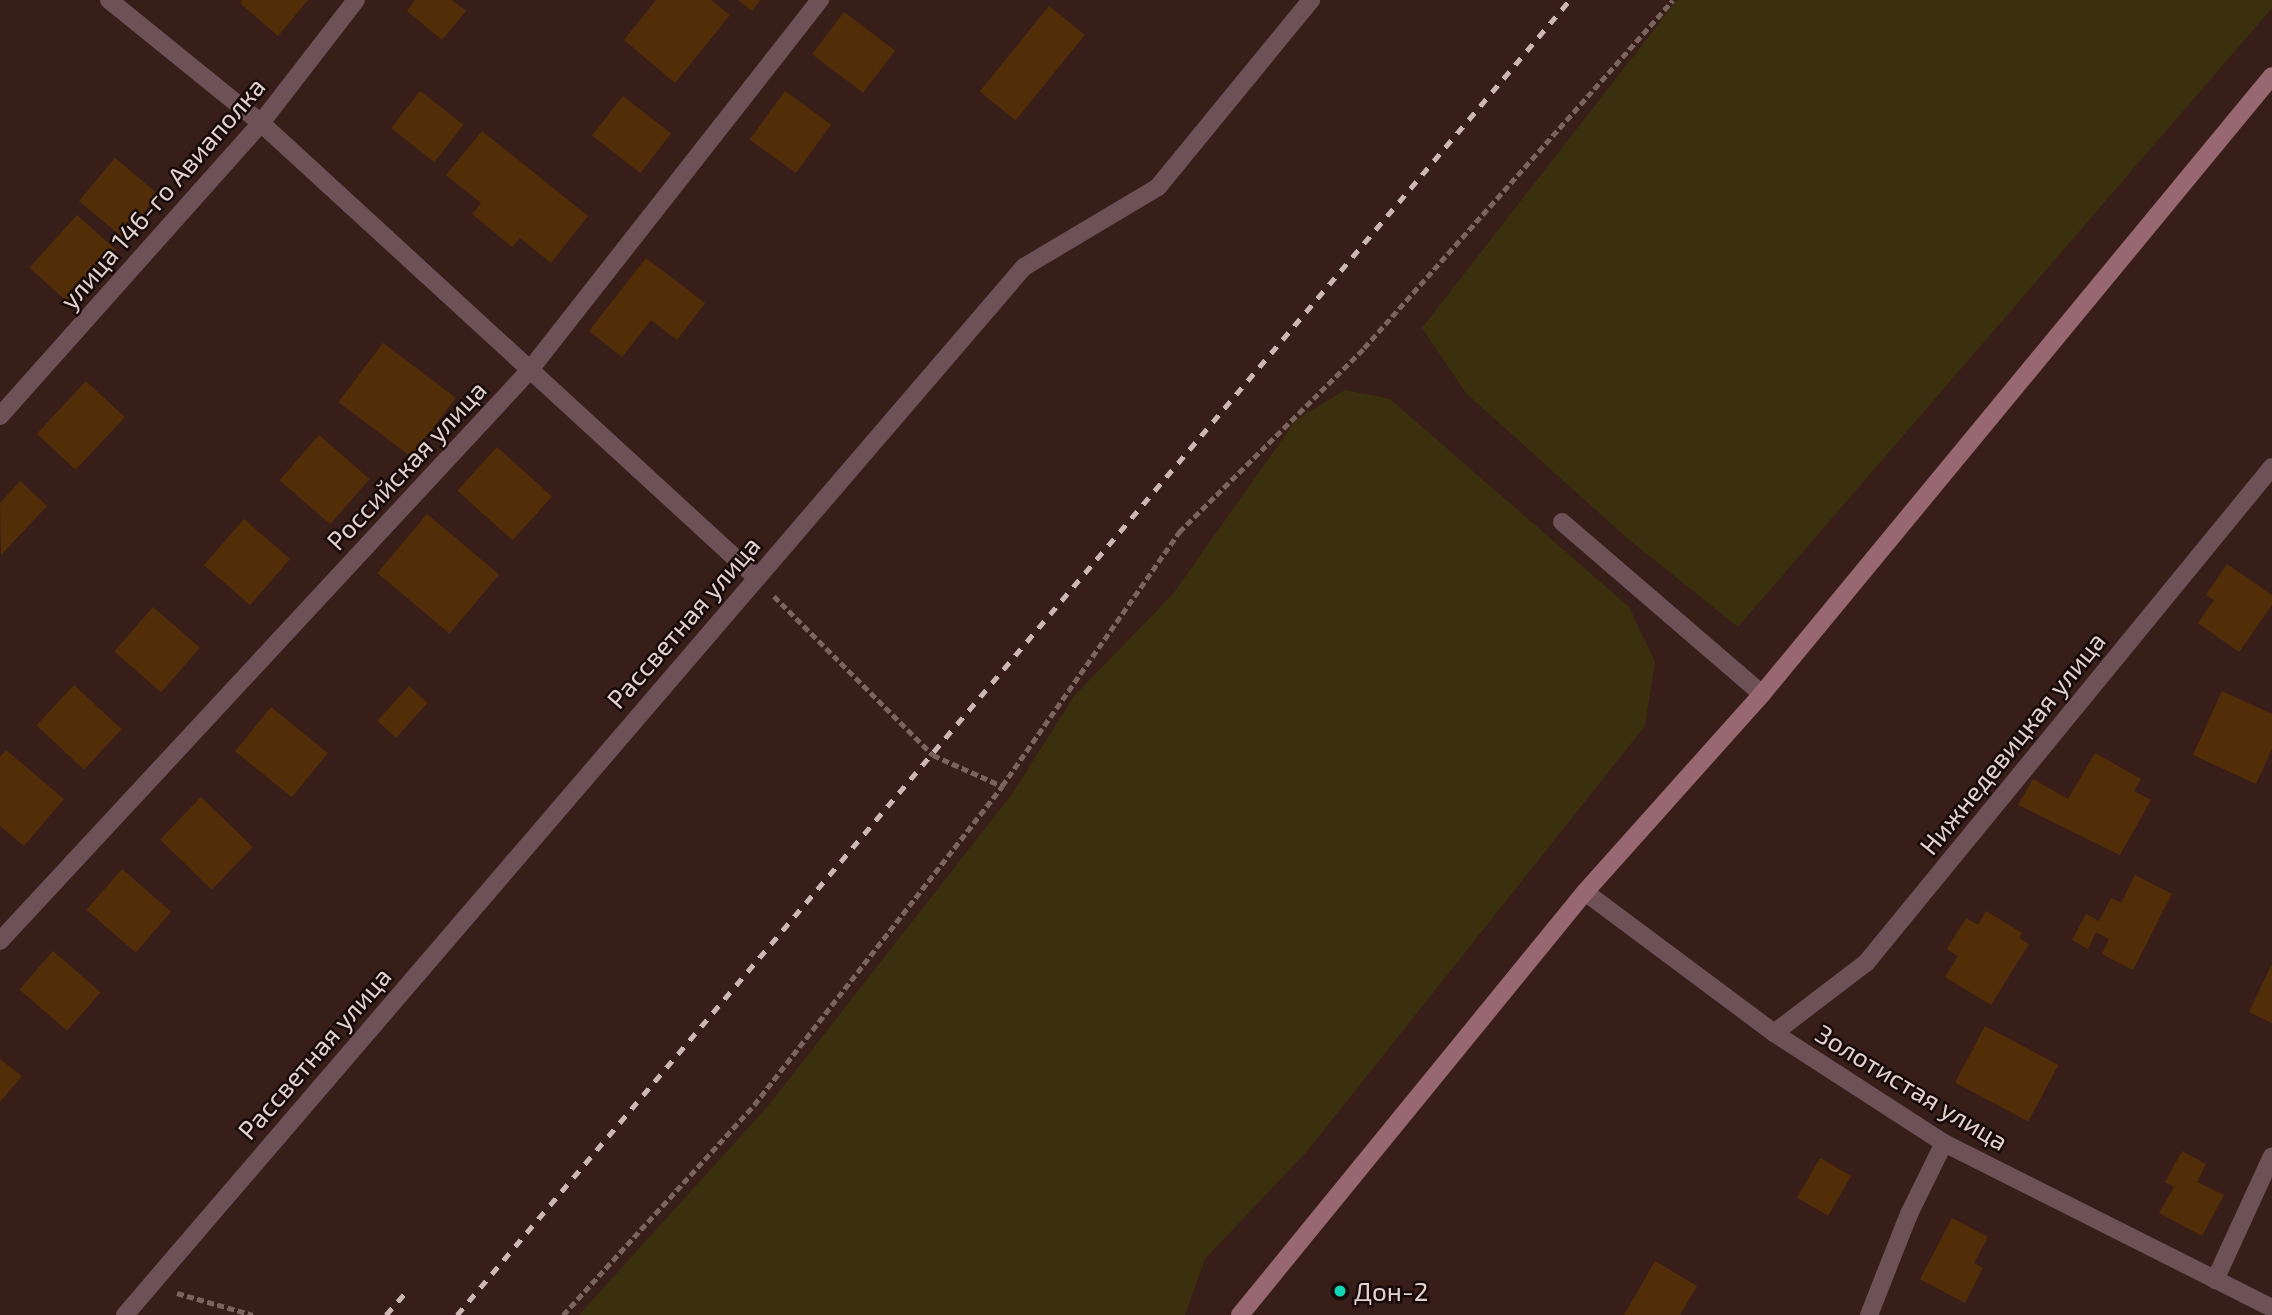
<!DOCTYPE html>
<html>
<head>
<meta charset="utf-8">
<style>
	body { margin:0 }
	#map { position:relative; width:2272px; height:1315px; overflow:hidden; background:#381e18; font-family:"Exo 2",sans-serif }
	div>[style] { position:absolute }
	.green>* { inset:0; background:#3b300d }
	.building>* { inset:0; background:#522e08; transform-origin:0 0 }
	.path>* { height:4.5px; margin-top:-2.25px; transform-origin:0; background:repeating-linear-gradient(90deg,#7b645e 0 7px,transparent 0 10.5px) }
	.street>* { height:18px; margin:-9px; padding:0 9px; transform-origin:9px; border-radius:9px; background:#6e5157 }
	.secondary>* { height:18px; margin:-9px; padding:0 9px; transform-origin:9px; border-radius:9px; background:#976872 }
	.rail>* { height:5px; margin-top:-2.5px; transform-origin:0; background:repeating-linear-gradient(90deg,#cbb7b3 0 9px,transparent 0 18px) }
	.dots>* { width:19px; height:19px; translate:-50% -50%; box-sizing:border-box; border:4px solid #170b09; border-radius:50% }
	span { translate:-50% -50%; white-space:nowrap; text-align:center; line-height:1.15; -webkit-text-stroke:5px #170b09; paint-order:stroke }
	.street-label { font-size:26px; color:#e3d1cd }
	.poi-label { font-size:26px; color:#e3d1cd }
	.left { translate:0 -50%; text-align:left }
</style>
</head>
<body>
<div id="map">
	<div class="green">
		<div style="clip-path:polygon(1677px 0,2272px 0,2272px 8px,1738px 627px,1627px 538px,1466px 393px,1422px 328px)"></div>
		<div style="clip-path:polygon(1345px 390px,1390px 399px,1629px 607px,1655px 662px,1645px 726px,1308px 1150px,1205px 1259px,1185px 1315px,579px 1315px,768px 1106px,1012px 794px,1075px 695px,1173px 594px,1296px 420px)"></div>
	</div>
	<div class="building">
		<div style="clip-path:polygon(242px 0,308px 0,278px 36px,240px 3px)"></div>
		<div style="clip-path:polygon(415px 0,452px 0,466px 11px,442px 40px,407px 11px)"></div>
		<div style="clip-path:polygon(656px 0,711px 0,730px 15px,675px 83px,624px 40px)"></div>
		<div style="clip-path:polygon(738px 0,760px 0,752px 11px)"></div>
		<div style="left:1049px;top:6px;width:46px;height:110px;rotate:39deg"></div>
		<div style="left:844px;top:12px;width:64px;height:53px;rotate:37deg"></div>
		<div style="left:420px;top:91px;width:55px;height:47px;rotate:38deg"></div>
		<div style="left:785px;top:91px;width:57px;height:60px;rotate:36deg"></div>
		<div style="left:623px;top:96px;width:61px;height:50px;rotate:38deg"></div>
		<div style="clip-path:polygon(482px 131px,588px 216px,551px 263px,520px 238px,512px 247px,472px 214px,481px 203px,446px 175px)"></div>
		<div style="left:115px;top:158px;width:57px;height:56px;rotate:40deg"></div>
		<div style="left:77px;top:215px;width:52px;height:71px;rotate:42deg"></div>
		<div style="clip-path:polygon(646px 258px,705px 303px,677px 340px,651px 320px,622px 357px,589px 331px)"></div>
		<div style="left:383px;top:343px;width:91px;height:74px;rotate:37deg"></div>
		<div style="left:86px;top:381px;width:53px;height:72px;rotate:43deg"></div>
		<div style="left:319px;top:435px;width:67px;height:60px;rotate:41deg"></div>
		<div style="left:497px;top:447px;width:74px;height:59px;rotate:42deg"></div>
		<div style="clip-path:polygon(20px 481px,47px 506px,1px 555px,0 503px)"></div>
		<div style="left:427px;top:514px;width:94px;height:77px;rotate:40deg"></div>
		<div style="left:244px;top:519px;width:61px;height:61px;rotate:41deg"></div>
		<div style="clip-path:polygon(2227px 564px,2272px 595px,2272px 605px,2239px 652px,2198px 623px,2214px 600px,2206px 595px)"></div>
		<div style="left:153px;top:607px;width:62px;height:59px;rotate:41deg"></div>
		<div style="left:74px;top:685px;width:65px;height:55px;rotate:43deg"></div>
		<div style="left:409px;top:686px;width:25px;height:47px;rotate:42deg"></div>
		<div style="clip-path:polygon(2222px 691px,2272px 714px,2272px 749px,2256px 784px,2193px 755px)"></div>
		<div style="left:271px;top:707px;width:73px;height:57px;rotate:39deg"></div>
		<div style="clip-path:polygon(6px 750px,64px 799px,24px 846px,0 826px,0 757px)"></div>
		<div style="clip-path:polygon(2095px 753px,2141px 779px,2134px 791px,2151px 800px,2120px 855px,2018px 805px,2033px 779px,2068px 799px)"></div>
		<div style="left:201px;top:797px;width:72px;height:59px;rotate:44deg"></div>
		<div style="left:122px;top:869px;width:65px;height:54px;rotate:41deg"></div>
		<div style="clip-path:polygon(2135px 875px,2172px 894px,2133px 970px,2102px 954px,2109px 939px,2096px 932px,2088px 949px,2072px 940px,2086px 914px,2099px 921px,2111px 898px,2121px 903px)"></div>
		<div style="clip-path:polygon(1986px 911px,2022px 933px,2019px 938px,2029px 944px,1991px 1005px,1945px 977px,1958px 956px,1947px 949px,1966px 918px,1978px 925px)"></div>
		<div style="left:53px;top:951px;width:63px;height:51px;rotate:41deg"></div>
		<div style="clip-path:polygon(2272px 964px,2272px 1023px,2249px 1012px)"></div>
		<div style="left:1985px;top:1026px;width:83px;height:64px;rotate:28deg"></div>
		<div style="clip-path:polygon(0 1059px,22px 1076px,0 1102px)"></div>
		<div style="clip-path:polygon(2182px 1151px,2206px 1164px,2197px 1182px,2224px 1195px,2202px 1236px,2159px 1213px,2174px 1187px,2165px 1182px)"></div>
		<div style="left:1820px;top:1158px;width:36px;height:46px;rotate:30deg"></div>
		<div style="clip-path:polygon(1952px 1218px,1988px 1237px,1974px 1263px,1983px 1268px,1965px 1303px,1920px 1279px)"></div>
		<div style="clip-path:polygon(1655px 1261px,1697px 1286px,1680px 1315px,1624px 1315px)"></div>
	</div>
	<div class="path">
		<div style="left:774px;top:596px;width:225px;rotate:45deg"></div>
		<div style="left:933px;top:755px;width:76px;rotate:24.2deg"></div>
		<div style="left:177px;top:1293px;width:79px;rotate:16.1deg"></div>
		<div style="left:563px;top:1315px;width:284px;rotate:-47.7deg"></div>
		<div style="left:754px;top:1105px;width:404px;rotate:-52.1deg"></div>
		<div style="left:1002px;top:786px;width:310px;rotate:-55.1deg"></div>
		<div style="left:1179px;top:532px;width:261px;rotate:-44.8deg"></div>
		<div style="left:1364px;top:348px;width:465px;rotate:-48.4deg"></div>
	</div>
	<div class="street">
		<div style="left:109px;top:0;width:196px;rotate:39deg"></div>
		<div style="left:261px;top:123px;width:672px;rotate:42.53deg"></div>
		<div style="left:0;top:416px;width:392px;rotate:-48.3deg"></div>
		<div style="left:261px;top:123px;width:155px;rotate:-52.3deg"></div>
		<div style="left:1562px;top:522px;width:264px;rotate:40.7deg"></div>
		<div style="left:1585px;top:892px;width:236px;rotate:36.7deg"></div>
		<div style="left:1774px;top:1033px;width:202px;rotate:32.9deg"></div>
		<div style="left:1944px;top:1143px;width:367px;rotate:26.7deg"></div>
		<div style="left:0;top:941px;width:778px;rotate:-47.14deg"></div>
		<div style="left:529px;top:371px;width:472px;rotate:-51.9deg"></div>
		<div style="left:1774px;top:1033px;width:116px;rotate:-37.3deg"></div>
		<div style="left:1866px;top:963px;width:641px;rotate:-50.7deg"></div>
		<div style="left:2215px;top:1280px;width:136px;rotate:-65.3deg"></div>
		<div style="left:125px;top:1315px;width:1381px;rotate:-49.38deg"></div>
		<div style="left:1024px;top:267px;width:156px;rotate:-30.8deg"></div>
		<div style="left:1158px;top:187px;width:242px;rotate:-50.7deg"></div>
		<div style="left:1869px;top:1315px;width:109px;rotate:-68.4deg"></div>
		<div style="left:1909px;top:1214px;width:79px;rotate:-63.8deg"></div>
	</div>
	<div class="secondary">
		<div style="left:1240px;top:1315px;width:546px;rotate:-50.8deg"></div>
		<div style="left:1585px;top:892px;width:266px;rotate:-48.2deg"></div>
		<div style="left:1762px;top:694px;width:801px;rotate:-50.47deg"></div>
	</div>
	<div class="rail">
		<div style="left:386px;top:1315px;width:33px;rotate:-49deg"></div>
		<div style="left:457px;top:1315px;width:1723px;rotate:-49.76deg"></div>
	</div>
	<div class="dots">
		<div style="left:1340px;top:1291px;background:#12d5b4"></div>
	</div>
	<div class="street-label">
		<span style="left:162px;top:193px;rotate:-49deg">улица 146-го Авиаполка</span>
		<span style="left:406px;top:465px;rotate:-47deg">Российская улица</span>
		<span style="left:683px;top:622px;rotate:-49deg">Рассветная улица</span>
		<span style="left:2012px;top:743px;rotate:-51deg">Нижнедевицкая улица</span>
		<span style="left:314px;top:1053px;rotate:-49deg">Рассветная улица</span>
		<span style="left:1912px;top:1087px;rotate:31deg">Золотистая улица</span>
	</div>
	<div class="poi-label">
		<span class="left" style="left:1354px;top:1291px">Дон-2</span>
	</div>
</div>
</body>
</html>
